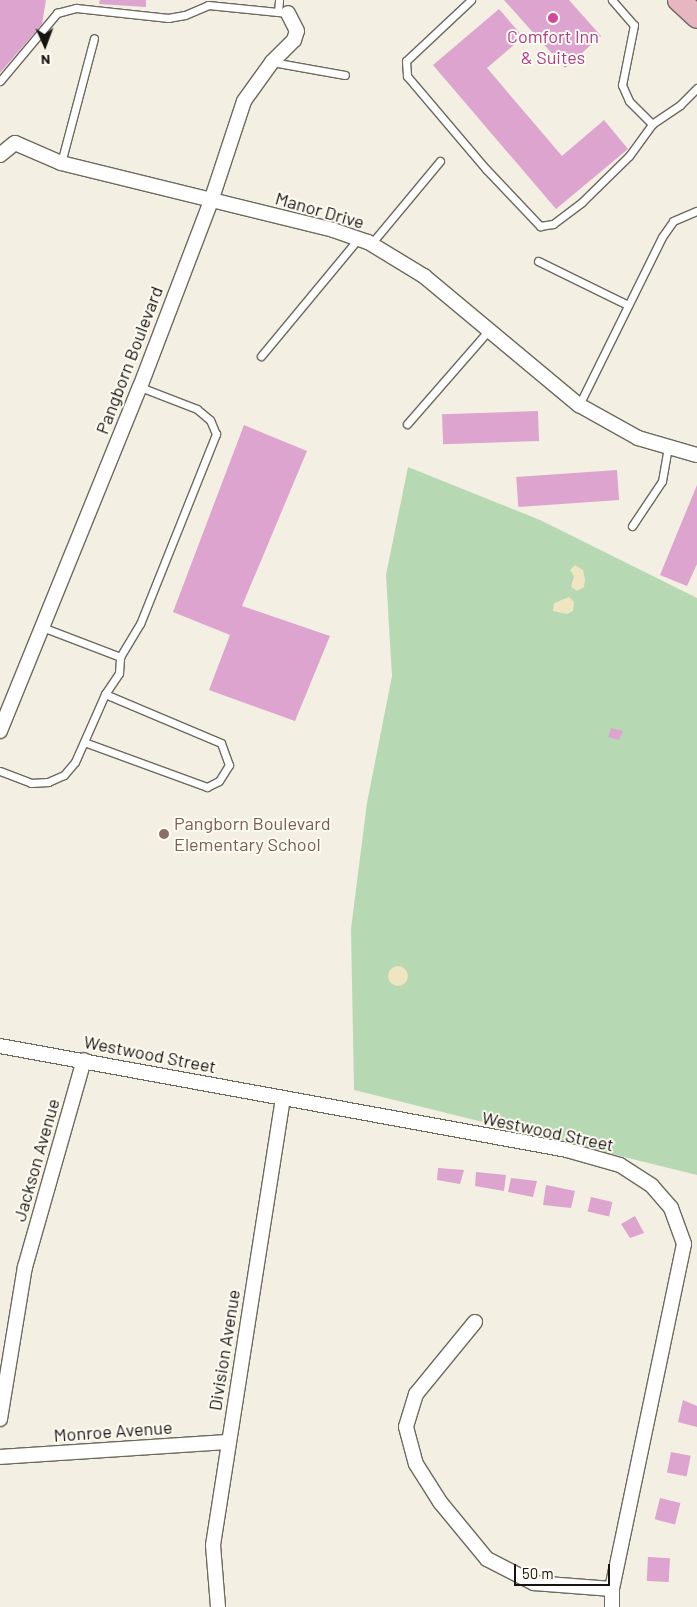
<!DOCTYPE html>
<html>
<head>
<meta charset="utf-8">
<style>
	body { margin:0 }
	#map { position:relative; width:697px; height:1607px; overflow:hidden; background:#f3efe2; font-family:Barlow,sans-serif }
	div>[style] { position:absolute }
	.green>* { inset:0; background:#b6d8b3 }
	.sand>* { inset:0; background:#efe5c0 }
	.round { border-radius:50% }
	.building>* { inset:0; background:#dca4cf; transform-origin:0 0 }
	.roads { filter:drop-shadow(1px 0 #6d695e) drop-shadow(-1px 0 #6d695e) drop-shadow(0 1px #6d695e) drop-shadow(0 -1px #6d695e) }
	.lane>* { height:7px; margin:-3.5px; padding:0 3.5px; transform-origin:3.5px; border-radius:3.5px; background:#fff }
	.street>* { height:14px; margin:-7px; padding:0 7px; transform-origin:7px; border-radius:7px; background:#fff }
	.primary>* { height:22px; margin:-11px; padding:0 11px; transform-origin:11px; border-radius:11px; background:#e8b6c1 }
	.dots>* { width:14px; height:14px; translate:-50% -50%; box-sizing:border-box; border:2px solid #fffcf4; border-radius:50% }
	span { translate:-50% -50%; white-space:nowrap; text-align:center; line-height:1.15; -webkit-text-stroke:4px #fffcf4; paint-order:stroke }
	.hotel-label { font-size:18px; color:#b23c85 }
	.street-label { font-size:18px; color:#161410 }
	.education-label { font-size:18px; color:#785e54 }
	.left { translate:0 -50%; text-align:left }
	.north { position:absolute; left:20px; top:20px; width:50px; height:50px; -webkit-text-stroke:4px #fffcf4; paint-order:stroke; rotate:178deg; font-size:14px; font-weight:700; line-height:20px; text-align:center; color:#161410 }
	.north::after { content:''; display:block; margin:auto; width:18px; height:22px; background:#161410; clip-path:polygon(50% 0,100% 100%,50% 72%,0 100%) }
	.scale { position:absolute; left:514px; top:1564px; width:96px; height:22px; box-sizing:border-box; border:2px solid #161410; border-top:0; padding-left:6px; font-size:15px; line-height:18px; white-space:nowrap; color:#161410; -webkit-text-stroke:4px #fffcf4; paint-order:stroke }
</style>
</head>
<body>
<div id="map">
	<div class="green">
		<div style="clip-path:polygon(408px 467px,540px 520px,697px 598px,697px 1175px,354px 1090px,351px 929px,367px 803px,392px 676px,386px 575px)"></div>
	</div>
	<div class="sand">
		<div style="clip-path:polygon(575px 565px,583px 570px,585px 579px,584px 587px,577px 591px,571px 587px,574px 576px,570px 570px)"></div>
		<div style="clip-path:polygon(569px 597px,574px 602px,573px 611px,567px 614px,553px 611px,554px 603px)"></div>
		<div class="round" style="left:388px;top:966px;width:20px;height:20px"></div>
	</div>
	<div class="building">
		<div style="clip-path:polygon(0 0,46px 0,42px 24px,0 73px)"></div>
		<div style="clip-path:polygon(100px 0,146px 0,146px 7px,99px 4px)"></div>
		<div style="clip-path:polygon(504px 0,569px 0,601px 36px,565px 68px)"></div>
		<div style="clip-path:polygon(499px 9px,523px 37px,487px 68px,562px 156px,604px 120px,628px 149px,556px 209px,433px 65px)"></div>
		<div style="left:538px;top:411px;width:30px;height:96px;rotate:88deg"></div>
		<div style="clip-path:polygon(244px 425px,307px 451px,242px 606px,330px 636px,295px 721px,209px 690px,230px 635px,173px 612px)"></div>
		<div style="left:617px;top:470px;width:30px;height:101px;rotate:86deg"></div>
		<div style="clip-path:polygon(697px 485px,697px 564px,687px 586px,660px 575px)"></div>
		<div style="clip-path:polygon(611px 728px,623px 731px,619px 740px,608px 737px)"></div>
		<div style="clip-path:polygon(438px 1168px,464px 1170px,460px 1184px,437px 1180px)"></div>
		<div style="clip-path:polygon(476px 1172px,506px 1175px,504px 1191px,475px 1186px)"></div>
		<div style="clip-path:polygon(511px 1178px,537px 1181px,533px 1197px,508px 1192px)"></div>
		<div style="clip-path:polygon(546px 1185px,575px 1191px,571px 1208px,543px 1205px)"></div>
		<div style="left:591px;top:1197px;width:22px;height:15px;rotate:13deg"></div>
		<div style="clip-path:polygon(635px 1216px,644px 1233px,630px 1238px,621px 1224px)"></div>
		<div style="clip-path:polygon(683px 1400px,697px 1406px,697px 1427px,678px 1422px)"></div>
		<div style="left:671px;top:1452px;width:20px;height:21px;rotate:11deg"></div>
		<div style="left:660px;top:1498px;width:21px;height:22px;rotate:14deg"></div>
		<div style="left:648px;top:1557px;width:22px;height:24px;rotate:3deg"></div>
	</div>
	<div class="roads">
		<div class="lane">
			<div style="left:471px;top:0;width:89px;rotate:136.8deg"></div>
			<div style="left:406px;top:61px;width:15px;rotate:86deg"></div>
			<div style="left:407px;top:76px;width:122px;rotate:49.7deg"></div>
			<div style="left:486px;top:169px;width:79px;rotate:46.5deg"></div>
			<div style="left:540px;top:226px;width:13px;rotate:-9deg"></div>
			<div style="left:553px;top:224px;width:36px;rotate:-37deg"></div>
			<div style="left:582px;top:202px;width:66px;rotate:-44.4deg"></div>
			<div style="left:629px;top:156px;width:39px;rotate:-54deg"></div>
			<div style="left:652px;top:124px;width:34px;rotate:-34deg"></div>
			<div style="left:680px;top:105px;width:24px;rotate:-45deg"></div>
			<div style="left:612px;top:0;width:33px;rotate:49deg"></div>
			<div style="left:634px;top:25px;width:61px;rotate:101.3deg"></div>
			<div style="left:622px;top:85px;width:17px;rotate:66deg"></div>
			<div style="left:629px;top:101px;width:33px;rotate:45deg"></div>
			<div style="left:278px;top:12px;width:12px;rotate:-85deg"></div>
			<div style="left:272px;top:62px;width:74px;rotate:10.1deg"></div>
			<div style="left:0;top:81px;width:89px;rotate:-50deg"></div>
			<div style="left:57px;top:13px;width:20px;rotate:-15deg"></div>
			<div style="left:76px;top:8px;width:93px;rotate:6.2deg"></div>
			<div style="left:168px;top:18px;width:17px;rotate:-10deg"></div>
			<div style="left:185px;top:15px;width:25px;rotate:-23deg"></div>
			<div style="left:208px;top:5px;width:80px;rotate:5.7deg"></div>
			<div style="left:61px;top:163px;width:129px;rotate:-75.2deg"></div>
			<div style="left:371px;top:244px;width:108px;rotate:-50.3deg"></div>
			<div style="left:538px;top:261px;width:100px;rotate:26.1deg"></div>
			<div style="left:261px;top:356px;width:152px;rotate:-50.3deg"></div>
			<div style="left:579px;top:405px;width:187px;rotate:-63.7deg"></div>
			<div style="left:662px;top:237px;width:19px;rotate:-55deg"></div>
			<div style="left:673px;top:221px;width:26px;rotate:-23deg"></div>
			<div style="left:407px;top:424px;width:125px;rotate:-48.9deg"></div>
			<div style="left:632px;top:526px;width:54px;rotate:-56.3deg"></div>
			<div style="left:662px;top:481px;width:34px;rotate:-80deg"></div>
			<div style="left:42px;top:627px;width:84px;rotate:21deg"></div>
			<div style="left:120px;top:657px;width:39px;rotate:-59deg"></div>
			<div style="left:140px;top:624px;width:205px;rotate:-68.2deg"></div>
			<div style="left:216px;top:434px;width:15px;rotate:-113deg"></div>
			<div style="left:210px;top:420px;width:17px;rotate:-140deg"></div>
			<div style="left:197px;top:409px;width:61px;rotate:-158.9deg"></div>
			<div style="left:84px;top:742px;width:131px;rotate:20.1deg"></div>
			<div style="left:207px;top:787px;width:13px;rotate:-27deg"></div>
			<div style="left:219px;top:781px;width:19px;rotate:-58deg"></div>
			<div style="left:229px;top:765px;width:23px;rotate:-110deg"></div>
			<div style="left:221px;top:743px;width:126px;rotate:-157.1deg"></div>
			<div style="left:0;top:771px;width:33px;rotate:21deg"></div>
			<div style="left:31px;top:783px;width:17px;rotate:-3deg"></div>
			<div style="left:48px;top:782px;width:17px;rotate:-24deg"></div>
			<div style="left:64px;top:775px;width:17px;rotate:-50deg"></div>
			<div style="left:75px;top:762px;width:74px;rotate:-66.2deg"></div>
			<div style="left:105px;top:694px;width:25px;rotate:-56deg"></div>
			<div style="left:119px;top:673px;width:16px;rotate:-86deg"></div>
		</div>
		<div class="street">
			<div style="left:0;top:155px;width:19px;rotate:-39deg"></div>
			<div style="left:15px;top:143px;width:50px;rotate:23.5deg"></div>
			<div style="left:61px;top:163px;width:280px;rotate:13.8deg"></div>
			<div style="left:333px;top:230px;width:37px;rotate:19deg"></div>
			<div style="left:368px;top:242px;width:66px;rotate:31.3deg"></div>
			<div style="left:424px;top:276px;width:202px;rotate:39.8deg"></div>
			<div style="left:579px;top:405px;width:68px;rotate:29.2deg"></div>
			<div style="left:638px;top:438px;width:61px;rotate:16.1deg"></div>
			<div style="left:0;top:731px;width:371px;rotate:-67.9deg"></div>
			<div style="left:140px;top:387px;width:199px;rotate:-69.1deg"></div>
			<div style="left:211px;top:201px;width:105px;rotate:-71.7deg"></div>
			<div style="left:244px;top:101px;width:48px;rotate:-54.3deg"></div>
			<div style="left:272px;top:62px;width:31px;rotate:-45deg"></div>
			<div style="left:294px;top:40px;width:9px;rotate:-72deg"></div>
			<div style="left:297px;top:31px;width:20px;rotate:-117deg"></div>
			<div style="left:0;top:1046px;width:576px;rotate:10.39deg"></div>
			<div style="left:567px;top:1150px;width:55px;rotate:15.8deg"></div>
			<div style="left:620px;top:1165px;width:38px;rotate:33deg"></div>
			<div style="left:652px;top:1186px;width:29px;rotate:49deg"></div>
			<div style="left:671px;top:1208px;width:38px;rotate:70deg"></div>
			<div style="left:684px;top:1244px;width:352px;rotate:101.8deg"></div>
			<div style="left:612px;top:1589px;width:18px;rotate:90deg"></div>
			<div style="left:475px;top:1322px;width:93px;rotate:129.3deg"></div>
			<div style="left:416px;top:1394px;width:34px;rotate:107deg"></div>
			<div style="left:406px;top:1427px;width:38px;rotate:75deg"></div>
			<div style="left:416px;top:1464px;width:45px;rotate:57.7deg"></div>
			<div style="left:440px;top:1502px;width:74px;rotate:50.5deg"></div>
			<div style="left:487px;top:1559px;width:53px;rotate:27.1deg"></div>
			<div style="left:534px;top:1583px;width:78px;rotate:4.4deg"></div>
			<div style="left:0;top:1419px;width:154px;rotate:-80.7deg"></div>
			<div style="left:25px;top:1267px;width:215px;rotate:-74.1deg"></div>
			<div style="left:0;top:1457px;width:228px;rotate:-3.8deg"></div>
			<div style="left:218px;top:1607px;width:62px;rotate:-94.6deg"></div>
			<div style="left:213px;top:1545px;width:450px;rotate:-81.1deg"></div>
		</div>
		<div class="primary">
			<div style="left:679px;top:0;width:25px;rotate:43deg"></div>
		</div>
	</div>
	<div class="dots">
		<div style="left:553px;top:18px;background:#d1479c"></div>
		<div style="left:164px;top:834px;background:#8d6e63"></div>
	</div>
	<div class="hotel-label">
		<span style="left:553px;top:47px">Comfort Inn<br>&amp; Suites</span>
	</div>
	<div class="street-label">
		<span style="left:320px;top:210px;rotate:16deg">Manor Drive</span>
		<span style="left:129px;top:360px;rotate:-69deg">Pangborn Boulevard</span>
		<span style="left:150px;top:1054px;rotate:11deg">Westwood Street</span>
		<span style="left:548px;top:1131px;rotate:12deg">Westwood Street</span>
		<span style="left:36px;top:1160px;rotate:-74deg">Jackson Avenue</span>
		<span style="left:224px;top:1350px;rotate:-81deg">Division Avenue</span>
		<span style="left:113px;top:1431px;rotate:-4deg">Monroe Avenue</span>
	</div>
	<div class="education-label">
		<span class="left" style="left:174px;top:834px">Pangborn Boulevard<br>Elementary School</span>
	</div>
	<div class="north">N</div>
	<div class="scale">50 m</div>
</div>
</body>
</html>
